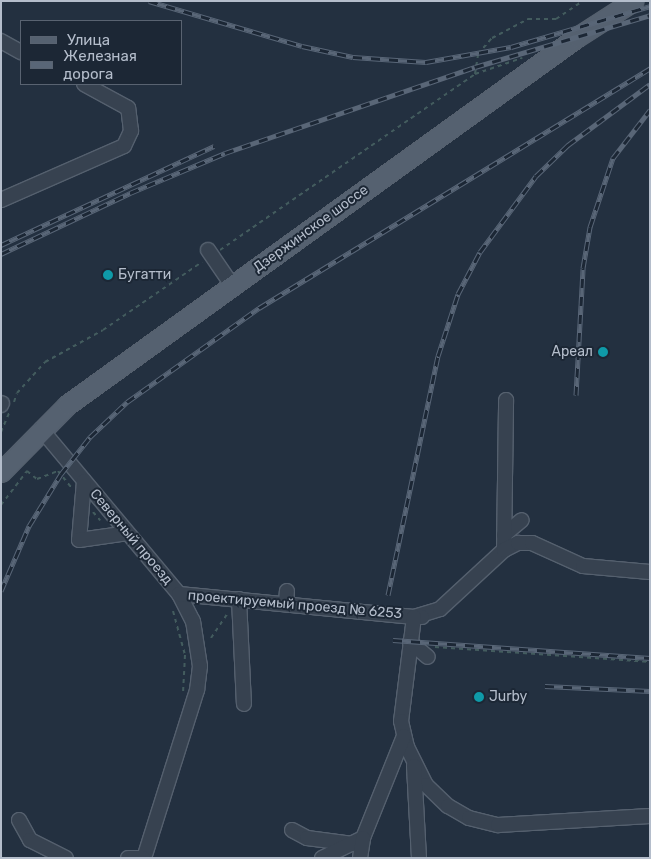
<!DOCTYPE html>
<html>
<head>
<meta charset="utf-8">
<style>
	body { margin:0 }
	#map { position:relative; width:651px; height:859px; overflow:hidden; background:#233040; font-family:Rubik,sans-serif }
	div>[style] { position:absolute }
	.path>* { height:2px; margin-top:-1px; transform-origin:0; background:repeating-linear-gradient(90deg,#435c5e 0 4px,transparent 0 8px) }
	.roads { filter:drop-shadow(1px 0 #55606e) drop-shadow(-1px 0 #55606e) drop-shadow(0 1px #55606e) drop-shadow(0 -1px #55606e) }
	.minor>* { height:14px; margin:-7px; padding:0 7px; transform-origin:7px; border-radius:7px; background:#374250 }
	.major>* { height:19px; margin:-9.5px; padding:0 9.5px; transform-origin:9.5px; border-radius:9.5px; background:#556170 }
	.rail>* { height:5px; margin-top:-2.5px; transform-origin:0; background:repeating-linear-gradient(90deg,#1c2735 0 9px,#596677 0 18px); box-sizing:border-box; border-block:1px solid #596677 }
	.dots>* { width:14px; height:14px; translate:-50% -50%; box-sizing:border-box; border:2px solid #1c2735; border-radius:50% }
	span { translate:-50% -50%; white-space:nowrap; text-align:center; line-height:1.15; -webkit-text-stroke:4px #1c2735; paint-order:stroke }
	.street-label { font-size:14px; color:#b4bdcb }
	.poi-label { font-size:14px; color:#b4bdcb }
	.left { translate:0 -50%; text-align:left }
	.right { translate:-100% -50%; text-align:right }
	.frame { position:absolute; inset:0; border:2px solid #b4bdcb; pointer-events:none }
	.legend { position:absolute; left:20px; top:20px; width:162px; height:65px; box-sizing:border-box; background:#1c2735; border:1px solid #596371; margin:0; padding:6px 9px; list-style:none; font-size:15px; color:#b4bdcb }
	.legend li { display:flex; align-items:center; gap:10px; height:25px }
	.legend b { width:25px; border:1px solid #596371 }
</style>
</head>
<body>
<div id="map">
	<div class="path">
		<div style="left:475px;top:74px;width:50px;rotate:-18.8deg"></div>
		<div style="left:220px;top:250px;width:310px;rotate:-34.6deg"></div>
		<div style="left:475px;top:74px;width:20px;rotate:-81deg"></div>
		<div style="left:478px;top:54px;width:21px;rotate:-49deg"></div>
		<div style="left:492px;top:38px;width:41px;rotate:-27.8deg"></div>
		<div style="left:528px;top:19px;width:28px"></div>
		<div style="left:556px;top:19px;width:32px;rotate:-34deg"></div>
		<div style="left:14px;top:402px;width:9px;rotate:-72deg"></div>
		<div style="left:17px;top:393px;width:42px;rotate:-47.9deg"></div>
		<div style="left:45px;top:362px;width:66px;rotate:-28.9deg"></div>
		<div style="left:103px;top:330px;width:120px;rotate:-34.5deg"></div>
		<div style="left:1px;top:432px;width:21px;rotate:-67deg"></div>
		<div style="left:1px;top:505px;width:43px;rotate:-52.6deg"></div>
		<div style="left:27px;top:471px;width:13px;rotate:39deg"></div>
		<div style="left:37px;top:479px;width:22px;rotate:-21deg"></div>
		<div style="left:58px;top:471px;width:22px;rotate:51deg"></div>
		<div style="left:93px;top:512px;width:11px;rotate:49deg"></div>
		<div style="left:173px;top:611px;width:46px;rotate:74.7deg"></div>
		<div style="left:185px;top:655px;width:36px;rotate:93deg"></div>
		<div style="left:211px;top:638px;width:30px;rotate:-56deg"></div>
		<div style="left:435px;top:647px;width:216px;rotate:4deg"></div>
	</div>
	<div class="roads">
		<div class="minor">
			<div style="left:1px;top:41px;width:23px;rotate:29deg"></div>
			<div style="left:1px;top:200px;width:134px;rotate:-23.7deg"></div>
			<div style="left:124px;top:146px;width:17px;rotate:-65deg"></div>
			<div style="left:131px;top:131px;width:23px;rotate:-97deg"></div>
			<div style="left:128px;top:108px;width:50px;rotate:-151.4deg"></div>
			<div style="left:208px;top:250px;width:42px;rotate:55.6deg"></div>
			<div style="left:1px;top:405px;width:2px;rotate:-63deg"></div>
			<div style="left:41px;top:429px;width:215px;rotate:50.1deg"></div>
			<div style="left:179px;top:594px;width:30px;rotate:63deg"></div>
			<div style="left:193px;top:621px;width:46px;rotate:81.2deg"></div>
			<div style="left:200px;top:666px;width:24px;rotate:97deg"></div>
			<div style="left:197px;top:690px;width:176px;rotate:107.5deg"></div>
			<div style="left:84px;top:481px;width:59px;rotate:94.8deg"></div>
			<div style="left:79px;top:540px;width:49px;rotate:-8.1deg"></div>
			<div style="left:504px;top:535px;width:23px;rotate:-40deg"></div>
			<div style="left:504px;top:550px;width:150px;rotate:-89.2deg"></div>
			<div style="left:179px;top:594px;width:236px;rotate:5.6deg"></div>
			<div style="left:414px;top:617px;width:27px;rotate:-17deg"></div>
			<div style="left:440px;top:609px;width:87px;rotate:-42.7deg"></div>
			<div style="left:504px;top:550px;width:16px;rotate:-27deg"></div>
			<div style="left:518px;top:543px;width:14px"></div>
			<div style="left:532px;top:543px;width:56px;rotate:24.3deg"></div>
			<div style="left:583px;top:566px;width:67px;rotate:5.1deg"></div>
			<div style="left:239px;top:599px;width:105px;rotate:87.3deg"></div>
			<div style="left:286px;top:604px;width:13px;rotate:-86deg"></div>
			<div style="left:422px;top:617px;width:8px;rotate:180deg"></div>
			<div style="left:414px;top:617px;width:105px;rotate:97.1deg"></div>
			<div style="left:401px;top:721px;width:27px;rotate:77deg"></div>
			<div style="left:407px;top:747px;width:42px;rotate:63.4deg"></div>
			<div style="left:426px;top:785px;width:30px;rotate:44deg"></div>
			<div style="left:448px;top:806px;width:24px;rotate:30deg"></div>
			<div style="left:469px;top:818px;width:30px;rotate:14deg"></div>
			<div style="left:498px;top:825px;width:152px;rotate:-3.4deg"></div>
			<div style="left:410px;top:642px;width:23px;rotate:40deg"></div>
			<div style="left:414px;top:766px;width:92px;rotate:86.9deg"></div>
			<div style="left:19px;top:820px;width:23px;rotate:61deg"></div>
			<div style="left:30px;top:840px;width:40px;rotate:26.6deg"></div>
			<div style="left:292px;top:830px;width:17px;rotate:28deg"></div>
			<div style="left:307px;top:838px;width:46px;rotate:7.4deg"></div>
			<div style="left:128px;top:858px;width:15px"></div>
			<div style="left:322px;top:858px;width:46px;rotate:-26deg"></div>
			<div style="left:363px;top:838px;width:110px;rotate:-68.1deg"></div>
			<div style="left:360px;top:858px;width:20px;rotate:-81deg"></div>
		</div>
		<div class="major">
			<div style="left:1px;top:472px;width:94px;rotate:-45.4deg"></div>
			<div style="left:67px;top:405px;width:629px;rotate:-35.81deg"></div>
			<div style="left:577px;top:37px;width:67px;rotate:-32.7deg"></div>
		</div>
	</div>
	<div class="rail">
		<div style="left:149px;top:1px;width:159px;rotate:16.4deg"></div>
		<div style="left:302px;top:46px;width:52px;rotate:12.2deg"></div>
		<div style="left:353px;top:57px;width:73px;rotate:3.9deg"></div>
		<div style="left:426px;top:62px;width:86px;rotate:-10deg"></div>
		<div style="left:511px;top:47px;width:145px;rotate:-16.4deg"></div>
		<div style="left:1px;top:245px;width:235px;rotate:-24.9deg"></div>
		<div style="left:1px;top:254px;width:143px;rotate:-25.3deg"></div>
		<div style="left:130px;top:193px;width:103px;rotate:-22.8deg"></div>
		<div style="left:225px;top:153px;width:264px;rotate:-19deg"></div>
		<div style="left:475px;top:67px;width:183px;rotate:-16.5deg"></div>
		<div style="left:576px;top:395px;width:127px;rotate:-86.8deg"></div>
		<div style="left:583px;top:268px;width:42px;rotate:-80.3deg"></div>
		<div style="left:590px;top:227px;width:73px;rotate:-71.6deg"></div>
		<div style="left:613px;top:158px;width:61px;rotate:-52.4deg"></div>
		<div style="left:1px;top:591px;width:71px;rotate:-66.7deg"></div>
		<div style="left:29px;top:526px;width:61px;rotate:-58.4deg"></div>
		<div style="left:61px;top:474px;width:47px;rotate:-51.9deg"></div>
		<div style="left:90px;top:437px;width:51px;rotate:-43.4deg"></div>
		<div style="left:127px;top:402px;width:162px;rotate:-35.5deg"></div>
		<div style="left:259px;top:308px;width:459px;rotate:-31.5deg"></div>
		<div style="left:388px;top:595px;width:244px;rotate:-78.2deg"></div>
		<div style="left:438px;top:356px;width:65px;rotate:-72.1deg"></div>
		<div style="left:458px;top:294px;width:47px;rotate:-62.4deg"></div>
		<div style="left:480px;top:252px;width:94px;rotate:-53.6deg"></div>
		<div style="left:536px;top:176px;width:45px;rotate:-44.1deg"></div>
		<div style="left:568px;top:145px;width:102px;rotate:-36.6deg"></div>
		<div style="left:393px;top:640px;width:258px;rotate:4deg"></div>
		<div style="left:545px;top:686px;width:105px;rotate:2.7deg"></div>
	</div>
	<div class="dots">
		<div style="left:108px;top:275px;background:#0f9aa8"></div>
		<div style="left:603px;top:352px;background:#0f9aa8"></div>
		<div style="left:479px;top:697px;background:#0f9aa8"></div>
	</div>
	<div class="street-label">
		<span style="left:311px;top:229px;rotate:-36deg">Дзержинское шоссе</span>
		<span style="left:131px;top:537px;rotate:50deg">Северный проезд</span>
		<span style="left:295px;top:605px;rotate:5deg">проектируемый проезд № 6253</span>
	</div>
	<div class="poi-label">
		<span class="left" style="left:118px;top:275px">Бугатти</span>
		<span class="right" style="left:593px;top:352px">Ареал</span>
		<span class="left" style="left:489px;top:697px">Jurby</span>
	</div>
	<div class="frame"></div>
	<ul class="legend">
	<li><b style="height:6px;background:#556170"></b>Улица</li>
	<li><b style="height:6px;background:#596677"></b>Железная дорога</li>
	</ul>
</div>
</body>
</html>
